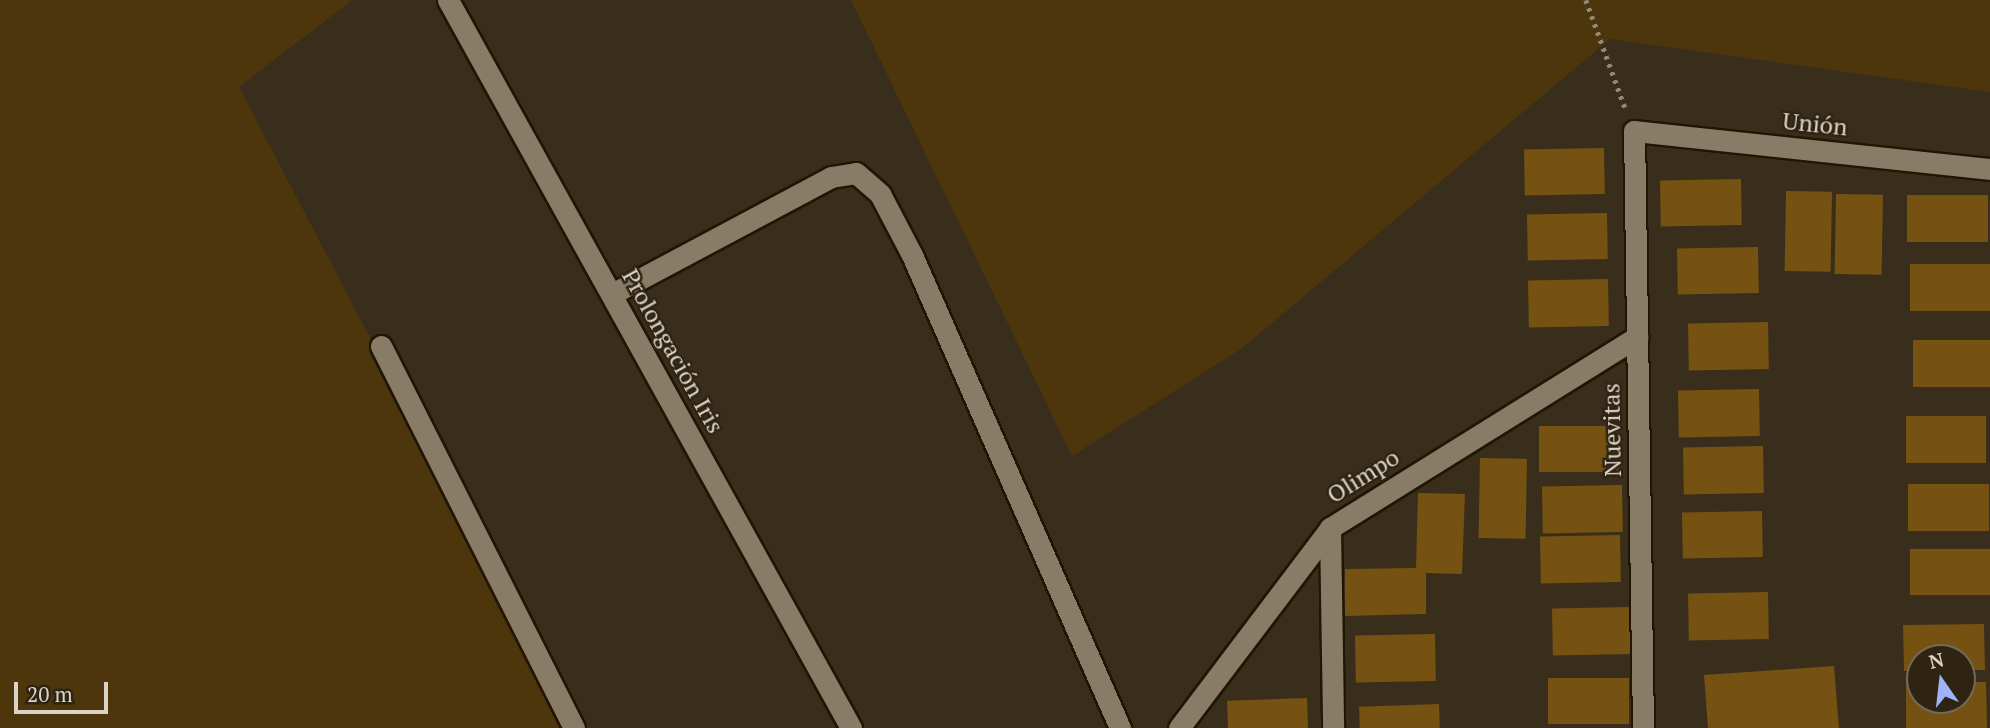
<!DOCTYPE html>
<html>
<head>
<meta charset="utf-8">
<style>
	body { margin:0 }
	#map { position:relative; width:1990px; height:728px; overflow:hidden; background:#392e1b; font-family:"PT Serif",serif }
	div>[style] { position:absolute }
	.green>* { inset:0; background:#4e360c }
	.building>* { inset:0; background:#755211; transform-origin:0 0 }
	.path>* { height:4.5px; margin-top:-2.25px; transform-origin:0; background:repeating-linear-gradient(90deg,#92887a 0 3.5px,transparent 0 8.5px) }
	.roads { filter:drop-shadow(2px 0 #201604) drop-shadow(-2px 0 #201604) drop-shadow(0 2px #201604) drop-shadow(0 -2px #201604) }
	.minor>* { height:21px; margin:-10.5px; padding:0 10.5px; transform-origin:10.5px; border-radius:10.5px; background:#897c67 }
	span { translate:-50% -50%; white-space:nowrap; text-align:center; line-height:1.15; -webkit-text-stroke:5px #2f2412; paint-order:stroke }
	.street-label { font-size:24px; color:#dbd3c8 }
	.north { position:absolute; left:1906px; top:644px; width:70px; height:70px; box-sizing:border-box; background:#2f2412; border:2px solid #746a5b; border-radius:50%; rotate:346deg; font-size:19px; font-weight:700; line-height:28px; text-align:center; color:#dbd3c8 }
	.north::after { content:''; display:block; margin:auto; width:24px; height:32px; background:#9fb3fd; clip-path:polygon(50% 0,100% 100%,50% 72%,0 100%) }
	.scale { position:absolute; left:14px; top:682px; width:94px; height:32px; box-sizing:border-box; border:4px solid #dbd3c8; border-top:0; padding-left:9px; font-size:21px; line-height:24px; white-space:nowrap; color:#dbd3c8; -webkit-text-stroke:5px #2f2412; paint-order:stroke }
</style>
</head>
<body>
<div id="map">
	<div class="green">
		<div style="clip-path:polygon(0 0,352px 0,239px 87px,574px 728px,0 728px)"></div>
		<div style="clip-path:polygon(851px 0,1990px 0,1990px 92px,1610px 39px,1241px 349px,1072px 456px)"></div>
	</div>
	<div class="building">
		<div style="left:1604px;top:148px;width:46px;height:80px;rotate:89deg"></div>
		<div style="left:1741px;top:179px;width:46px;height:81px;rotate:89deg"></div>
		<div style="left:1786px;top:191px;width:46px;height:80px;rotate:1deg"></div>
		<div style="left:1836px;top:194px;width:47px;height:80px;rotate:1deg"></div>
		<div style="left:1988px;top:195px;width:47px;height:81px;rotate:90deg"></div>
		<div style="left:1607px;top:213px;width:46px;height:80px;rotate:89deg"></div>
		<div style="left:1758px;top:247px;width:46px;height:81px;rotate:89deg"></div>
		<div style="left:1990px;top:264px;width:47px;height:80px;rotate:90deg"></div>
		<div style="left:1608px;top:279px;width:47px;height:80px;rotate:89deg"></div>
		<div style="left:1768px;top:322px;width:47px;height:80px;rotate:89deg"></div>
		<div style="left:1990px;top:340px;width:47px;height:77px;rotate:90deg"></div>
		<div style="left:1759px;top:389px;width:47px;height:81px;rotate:89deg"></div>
		<div style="left:1986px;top:416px;width:47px;height:80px;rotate:90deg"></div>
		<div style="left:1619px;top:426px;width:46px;height:80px;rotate:90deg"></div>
		<div style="left:1763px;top:446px;width:47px;height:80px;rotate:89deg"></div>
		<div style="left:1480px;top:458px;width:47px;height:80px;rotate:1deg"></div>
		<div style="left:1989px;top:484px;width:47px;height:81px;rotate:90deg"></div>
		<div style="left:1622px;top:485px;width:47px;height:80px;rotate:89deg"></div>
		<div style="clip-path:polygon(1418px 493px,1465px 494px,1462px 574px,1426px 573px,1426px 614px,1345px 616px,1345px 569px,1416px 568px)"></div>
		<div style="left:1762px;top:511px;width:46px;height:80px;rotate:89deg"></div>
		<div style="left:1620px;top:535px;width:47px;height:80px;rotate:89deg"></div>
		<div style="left:1990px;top:549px;width:46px;height:80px;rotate:90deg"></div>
		<div style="left:1768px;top:592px;width:47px;height:80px;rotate:89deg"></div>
		<div style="left:1632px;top:607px;width:47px;height:80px;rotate:89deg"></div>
		<div style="clip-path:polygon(1984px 624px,1985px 670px,1962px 670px,1962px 658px,1920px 658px,1920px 671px,1904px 671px,1903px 625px)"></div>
		<div style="left:1435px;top:634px;width:47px;height:80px;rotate:89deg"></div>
		<div style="clip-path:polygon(1834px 666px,1839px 728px,1708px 728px,1704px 675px)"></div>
		<div style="left:1629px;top:678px;width:46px;height:81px;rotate:90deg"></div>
		<div style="clip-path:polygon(1962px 682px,1986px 682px,1987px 728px,1906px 728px,1906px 683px,1920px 683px,1920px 700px,1962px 700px)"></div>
		<div style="left:1307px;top:698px;width:30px;height:80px;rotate:88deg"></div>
		<div style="left:1439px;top:704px;width:24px;height:80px;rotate:88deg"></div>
	</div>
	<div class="path">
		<div style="left:1586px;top:0;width:115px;rotate:70.1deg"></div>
	</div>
	<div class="roads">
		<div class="minor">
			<div style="left:448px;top:0;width:832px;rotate:61.03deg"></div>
			<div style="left:612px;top:294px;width:248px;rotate:-28.1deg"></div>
			<div style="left:831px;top:177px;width:25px;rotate:-9deg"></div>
			<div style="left:856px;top:173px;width:32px;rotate:41deg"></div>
			<div style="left:880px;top:194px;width:69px;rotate:62.3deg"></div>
			<div style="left:912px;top:255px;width:517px;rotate:66.26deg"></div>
			<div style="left:381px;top:346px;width:428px;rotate:63.2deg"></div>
			<div style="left:1330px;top:528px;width:200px;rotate:89.1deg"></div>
			<div style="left:1179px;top:728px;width:251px;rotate:-52.9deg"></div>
			<div style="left:1330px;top:528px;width:362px;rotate:-31.9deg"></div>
			<div style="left:1643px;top:728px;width:597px;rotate:-90.86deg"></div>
			<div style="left:1634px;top:131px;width:358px;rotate:6.1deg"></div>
		</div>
	</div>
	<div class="street-label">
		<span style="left:1815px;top:124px;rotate:6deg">Unión</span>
		<span style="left:673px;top:351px;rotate:61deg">Prolongación Iris</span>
		<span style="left:1612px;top:430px;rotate:-91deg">Nuevitas</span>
		<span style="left:1363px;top:476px;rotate:-32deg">Olimpo</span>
	</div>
	<div class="north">N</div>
	<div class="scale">20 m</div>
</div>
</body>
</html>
